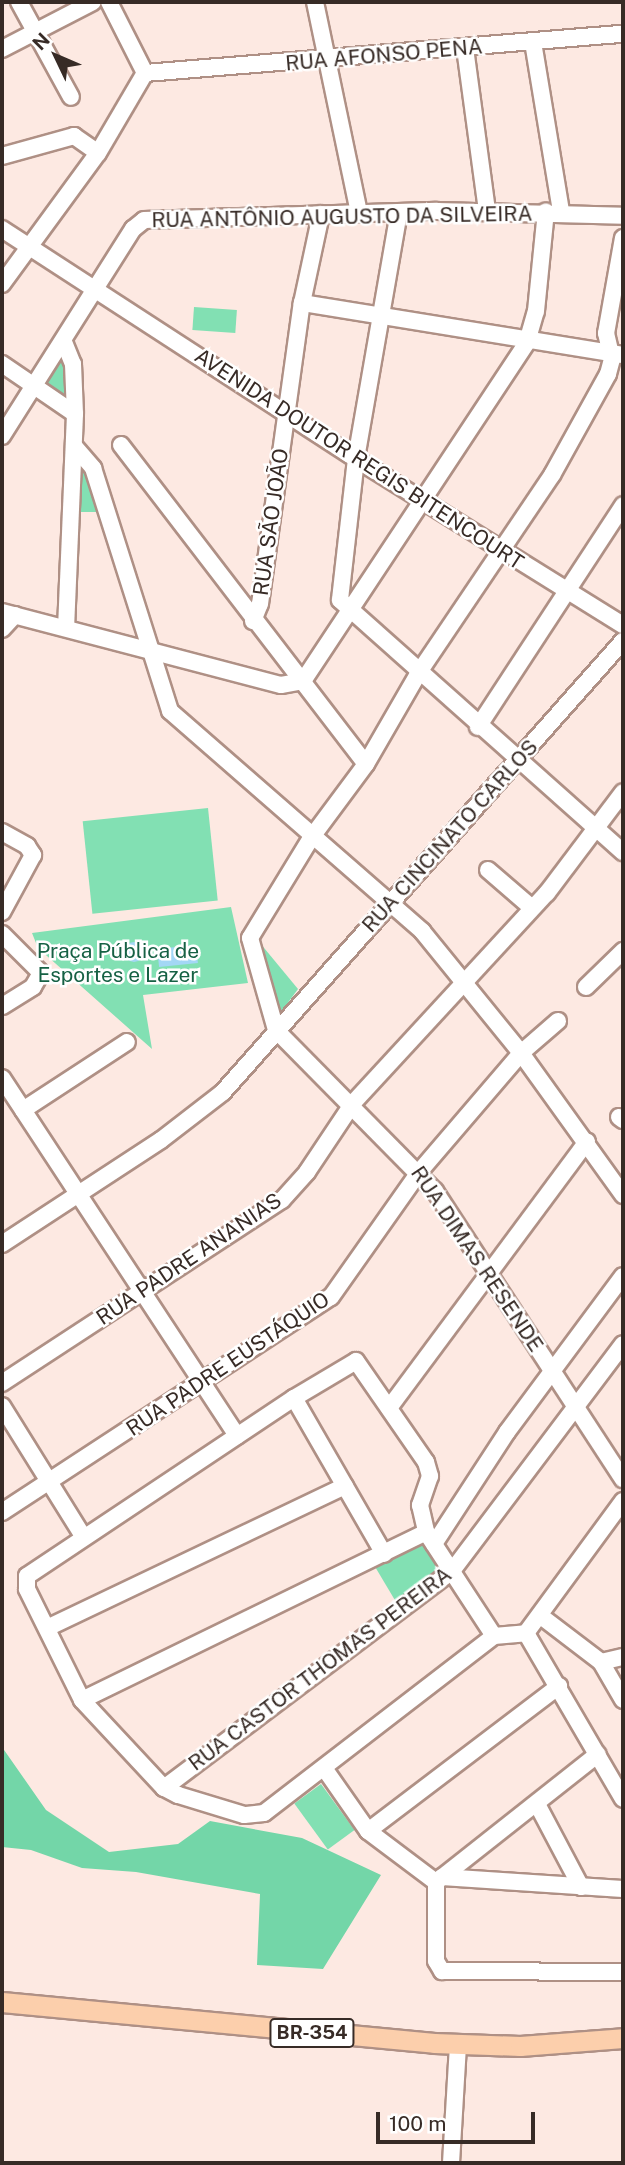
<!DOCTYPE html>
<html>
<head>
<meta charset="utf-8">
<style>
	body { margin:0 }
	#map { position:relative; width:625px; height:2165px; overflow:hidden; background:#fde9e2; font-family:"Public Sans",sans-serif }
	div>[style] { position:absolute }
	.green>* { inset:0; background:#82e0b3; transform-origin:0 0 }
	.forest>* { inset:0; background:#73d6a8 }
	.water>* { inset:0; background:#a3d7f5; transform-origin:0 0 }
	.round { border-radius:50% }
	.roads { filter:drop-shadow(2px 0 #af9085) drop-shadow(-2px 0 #af9085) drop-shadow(0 2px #af9085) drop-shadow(0 -2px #af9085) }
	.minor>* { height:16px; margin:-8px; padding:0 8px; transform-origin:8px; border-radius:8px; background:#fff }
	.major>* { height:19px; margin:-9.5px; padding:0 9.5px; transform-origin:9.5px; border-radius:9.5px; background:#fccfac }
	span { translate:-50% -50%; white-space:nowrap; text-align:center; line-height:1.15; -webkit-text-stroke:5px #fff; paint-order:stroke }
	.shield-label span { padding:2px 5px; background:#fff; border:2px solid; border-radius:5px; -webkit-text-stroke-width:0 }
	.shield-label { font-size:19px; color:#372b26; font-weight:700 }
	.street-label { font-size:21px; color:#372b26 }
	.park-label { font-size:21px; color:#166144 }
	.frame { position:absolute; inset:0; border:4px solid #372b26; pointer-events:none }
	.north { position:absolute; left:21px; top:21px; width:70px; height:70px; -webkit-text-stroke:5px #fff; paint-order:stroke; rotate:314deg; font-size:19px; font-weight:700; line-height:28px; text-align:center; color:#372b26 }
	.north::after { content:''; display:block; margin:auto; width:24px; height:32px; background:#372b26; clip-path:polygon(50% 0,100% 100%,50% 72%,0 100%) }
	.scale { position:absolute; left:376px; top:2112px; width:159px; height:32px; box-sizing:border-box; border:4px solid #372b26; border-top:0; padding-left:9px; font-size:21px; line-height:24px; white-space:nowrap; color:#372b26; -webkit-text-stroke:5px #fff; paint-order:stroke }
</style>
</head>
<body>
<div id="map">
	<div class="green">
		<div style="left:194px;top:307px;width:43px;height:23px;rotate:4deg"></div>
		<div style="clip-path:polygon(64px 354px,69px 401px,46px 384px)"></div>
		<div style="clip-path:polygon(81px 470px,86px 470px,100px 512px,81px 512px)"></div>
		<div style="left:208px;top:808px;width:93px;height:126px;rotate:84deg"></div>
		<div style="clip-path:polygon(231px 907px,248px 983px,143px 995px,152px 1049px,38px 948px,32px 933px)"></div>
		<div style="clip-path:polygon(255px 937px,298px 989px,276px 1019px)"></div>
		<div style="clip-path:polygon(422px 1540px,443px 1573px,399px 1607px,374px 1565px)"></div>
		<div style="left:321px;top:1784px;width:57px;height:33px;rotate:54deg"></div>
	</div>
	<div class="forest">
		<div style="clip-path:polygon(2px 1747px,46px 1810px,109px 1852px,178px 1844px,210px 1821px,302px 1838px,381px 1875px,323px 1969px,257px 1965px,260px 1894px,136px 1872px,82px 1868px,31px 1850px,2px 1847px)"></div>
	</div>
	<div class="water">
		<div class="round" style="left:124px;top:942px;width:20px;height:20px"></div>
		<div style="left:196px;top:945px;width:18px;height:39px;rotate:84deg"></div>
	</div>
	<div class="roads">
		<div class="minor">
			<div style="left:19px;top:2px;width:108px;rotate:61.3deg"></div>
			<div style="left:109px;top:2px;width:80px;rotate:63.1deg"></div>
			<div style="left:315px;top:2px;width:216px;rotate:78.2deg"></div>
			<div style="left:533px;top:42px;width:171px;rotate:80.6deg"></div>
			<div style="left:465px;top:48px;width:164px;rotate:82.3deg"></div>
			<div style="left:2px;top:49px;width:102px;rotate:-27.3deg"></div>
			<div style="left:145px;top:73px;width:480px;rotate:-4.7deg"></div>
			<div style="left:2px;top:156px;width:75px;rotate:-15.5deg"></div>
			<div style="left:74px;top:136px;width:29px;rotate:35deg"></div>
			<div style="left:399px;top:212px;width:251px;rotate:99.9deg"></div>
			<div style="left:356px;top:459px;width:142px;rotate:96.5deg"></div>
			<div style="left:340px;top:600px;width:379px;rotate:41.7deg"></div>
			<div style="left:2px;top:229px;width:422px;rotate:33deg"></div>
			<div style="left:356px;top:459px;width:314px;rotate:31.9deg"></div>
			<div style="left:623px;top:238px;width:97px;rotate:100.1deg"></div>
			<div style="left:606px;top:333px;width:27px;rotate:77deg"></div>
			<div style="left:612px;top:359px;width:16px;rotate:105deg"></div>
			<div style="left:608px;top:374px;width:115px;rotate:119deg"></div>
			<div style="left:552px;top:475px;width:240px;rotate:124deg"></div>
			<div style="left:418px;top:674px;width:104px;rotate:120deg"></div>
			<div style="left:366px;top:764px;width:92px;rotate:126.6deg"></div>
			<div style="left:311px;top:838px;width:117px;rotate:121.4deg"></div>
			<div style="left:250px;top:938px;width:96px;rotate:74.2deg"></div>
			<div style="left:276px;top:1030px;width:226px;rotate:45.4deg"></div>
			<div style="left:435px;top:1191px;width:344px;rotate:56.9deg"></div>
			<div style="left:2px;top:284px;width:162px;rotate:-53.8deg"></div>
			<div style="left:98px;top:153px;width:93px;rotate:-59.6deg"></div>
			<div style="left:302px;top:303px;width:325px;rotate:9.2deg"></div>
			<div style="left:64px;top:342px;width:24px;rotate:68deg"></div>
			<div style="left:73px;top:364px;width:50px;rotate:87.7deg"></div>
			<div style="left:75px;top:414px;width:214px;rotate:92.4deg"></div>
			<div style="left:2px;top:364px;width:88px;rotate:34.4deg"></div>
			<div style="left:2px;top:436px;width:245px;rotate:-57.7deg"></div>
			<div style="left:133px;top:229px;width:14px;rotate:-39deg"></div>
			<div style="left:144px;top:220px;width:293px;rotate:-1.8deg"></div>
			<div style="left:437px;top:211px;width:186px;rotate:1.5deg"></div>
			<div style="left:121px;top:445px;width:402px;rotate:52.5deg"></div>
			<div style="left:75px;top:447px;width:28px;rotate:49deg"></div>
			<div style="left:93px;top:468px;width:255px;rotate:72.4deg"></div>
			<div style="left:170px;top:711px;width:335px;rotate:41.1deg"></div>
			<div style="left:422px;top:931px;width:157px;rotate:50.9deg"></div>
			<div style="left:521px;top:1053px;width:175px;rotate:54.3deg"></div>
			<div style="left:2px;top:612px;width:288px;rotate:14.7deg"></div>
			<div style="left:281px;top:685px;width:22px;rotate:-10deg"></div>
			<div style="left:303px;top:681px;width:406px;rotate:-56.5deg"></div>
			<div style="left:527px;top:342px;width:32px;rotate:-74deg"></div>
			<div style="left:536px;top:311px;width:100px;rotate:-84.3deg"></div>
			<div style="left:253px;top:621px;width:18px;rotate:-68deg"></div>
			<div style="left:260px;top:604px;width:304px;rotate:-82.1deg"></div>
			<div style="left:302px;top:303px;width:91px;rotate:-77.9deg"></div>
			<div style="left:2px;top:629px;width:19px;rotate:-47deg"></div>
			<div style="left:478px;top:727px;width:265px;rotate:-56.8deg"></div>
			<div style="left:2px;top:832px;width:29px;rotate:29deg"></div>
			<div style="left:27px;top:846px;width:11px;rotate:56deg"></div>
			<div style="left:33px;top:855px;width:65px;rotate:118.5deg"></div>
			<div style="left:488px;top:870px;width:58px;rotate:40.8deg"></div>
			<div style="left:2px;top:934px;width:55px;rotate:45deg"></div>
			<div style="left:41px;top:973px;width:16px;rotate:120deg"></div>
			<div style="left:33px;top:987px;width:36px;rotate:148deg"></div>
			<div style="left:586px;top:987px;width:52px;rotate:-44.2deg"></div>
			<div style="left:2px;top:1078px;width:428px;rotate:56.7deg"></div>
			<div style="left:23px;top:1110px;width:124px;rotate:-33.2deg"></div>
			<div style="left:619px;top:1117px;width:5px;rotate:37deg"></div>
			<div style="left:2px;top:1244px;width:190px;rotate:-33.2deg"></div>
			<div style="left:161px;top:1140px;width:78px;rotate:-37.7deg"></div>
			<div style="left:223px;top:1092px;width:603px;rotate:-48.43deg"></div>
			<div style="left:356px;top:1361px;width:123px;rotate:55.3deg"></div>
			<div style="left:426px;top:1462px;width:15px;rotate:74deg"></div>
			<div style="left:430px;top:1476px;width:31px;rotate:109deg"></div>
			<div style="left:420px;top:1505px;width:28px;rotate:77deg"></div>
			<div style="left:426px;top:1532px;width:124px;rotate:56.8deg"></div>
			<div style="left:494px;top:1636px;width:290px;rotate:142.4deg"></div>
			<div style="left:264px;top:1813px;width:20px;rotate:174deg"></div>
			<div style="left:244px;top:1815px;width:69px;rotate:-163.1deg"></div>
			<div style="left:178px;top:1795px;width:16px;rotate:-153deg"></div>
			<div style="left:164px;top:1788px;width:120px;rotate:-133deg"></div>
			<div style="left:82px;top:1700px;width:124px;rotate:-116.4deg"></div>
			<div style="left:27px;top:1589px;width:13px;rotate:-90deg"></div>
			<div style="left:27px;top:1576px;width:321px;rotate:-33.7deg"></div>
			<div style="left:294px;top:1398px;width:72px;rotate:-30.8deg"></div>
			<div style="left:2px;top:1383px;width:334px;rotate:-33.2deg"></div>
			<div style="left:282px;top:1200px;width:38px;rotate:-48deg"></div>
			<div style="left:307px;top:1172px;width:83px;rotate:-56.3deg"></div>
			<div style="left:353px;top:1103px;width:286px;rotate:-47.3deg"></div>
			<div style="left:547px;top:893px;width:126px;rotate:-53deg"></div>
			<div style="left:294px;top:1398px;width:180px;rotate:60deg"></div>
			<div style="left:2px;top:1406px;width:153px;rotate:58.1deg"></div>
			<div style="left:389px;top:1408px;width:332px;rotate:-53.4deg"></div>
			<div style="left:2px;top:1512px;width:393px;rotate:-33.2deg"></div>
			<div style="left:331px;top:1297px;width:154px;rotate:-54.8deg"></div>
			<div style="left:420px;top:1171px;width:155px;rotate:-49.4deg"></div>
			<div style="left:521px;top:1053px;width:49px;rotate:-40.9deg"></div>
			<div style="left:434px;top:1544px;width:134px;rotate:-56.9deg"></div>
			<div style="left:507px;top:1432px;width:194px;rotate:-53.4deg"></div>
			<div style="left:542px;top:1617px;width:74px;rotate:37.3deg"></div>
			<div style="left:601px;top:1662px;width:44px;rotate:59.9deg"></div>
			<div style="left:47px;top:1628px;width:330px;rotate:-25.5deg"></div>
			<div style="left:526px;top:1633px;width:192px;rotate:59.7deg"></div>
			<div style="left:526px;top:1633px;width:164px;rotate:-53.7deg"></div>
			<div style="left:494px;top:1636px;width:32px;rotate:-5deg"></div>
			<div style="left:601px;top:1662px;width:23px;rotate:-13deg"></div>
			<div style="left:82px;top:1700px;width:383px;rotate:-26deg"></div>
			<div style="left:324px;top:1768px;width:77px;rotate:55.1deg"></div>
			<div style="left:368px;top:1831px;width:85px;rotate:36.9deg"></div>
			<div style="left:164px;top:1788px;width:361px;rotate:-37deg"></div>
			<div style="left:452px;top:1571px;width:284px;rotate:-53deg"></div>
			<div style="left:537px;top:1804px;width:94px;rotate:62.1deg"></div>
			<div style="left:368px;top:1831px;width:240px;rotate:-37.2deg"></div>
			<div style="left:442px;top:1877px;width:181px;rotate:3.8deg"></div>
			<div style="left:436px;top:1882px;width:79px;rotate:90deg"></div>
			<div style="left:436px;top:1961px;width:12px;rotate:59deg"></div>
			<div style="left:442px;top:1971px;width:181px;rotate:0.3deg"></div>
			<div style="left:436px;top:1882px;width:206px;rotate:-38.3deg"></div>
			<div style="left:451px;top:2163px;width:119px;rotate:-86.6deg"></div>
		</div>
		<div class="major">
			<div style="left:2px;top:2002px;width:434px;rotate:5.4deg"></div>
			<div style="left:434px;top:2043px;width:86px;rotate:2deg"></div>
			<div style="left:520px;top:2046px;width:103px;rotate:-4.4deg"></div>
		</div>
	</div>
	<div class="shield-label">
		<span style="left:312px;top:2033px">BR-354</span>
	</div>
	<div class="street-label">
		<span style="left:384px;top:55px;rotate:-5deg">RUA AFONSO PENA</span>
		<span style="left:342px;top:217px;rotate:-1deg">RUA ANTÔNIO AUGUSTO DA SILVEIRA</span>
		<span style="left:359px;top:459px;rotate:33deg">AVENIDA DOUTOR REGIS BITENCOURT</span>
		<span style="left:271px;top:522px;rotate:-82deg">RUA SÃO JOÃO</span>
		<span style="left:450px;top:836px;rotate:-48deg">RUA CINCINATO CARLOS</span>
		<span style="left:189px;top:1259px;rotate:-34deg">RUA PADRE ANANIAS</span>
		<span style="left:477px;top:1259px;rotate:56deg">RUA DIMAS RESENDE</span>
		<span style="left:228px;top:1364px;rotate:-34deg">RUA PADRE EUSTÁQUIO</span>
		<span style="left:320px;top:1669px;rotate:-37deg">RUA CASTOR THOMAS PEREIRA</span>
	</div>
	<div class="park-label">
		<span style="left:118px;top:963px">Praça Pública de<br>Esportes e Lazer</span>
	</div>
	<div class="frame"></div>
	<div class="north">N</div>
	<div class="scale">100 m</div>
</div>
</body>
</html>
